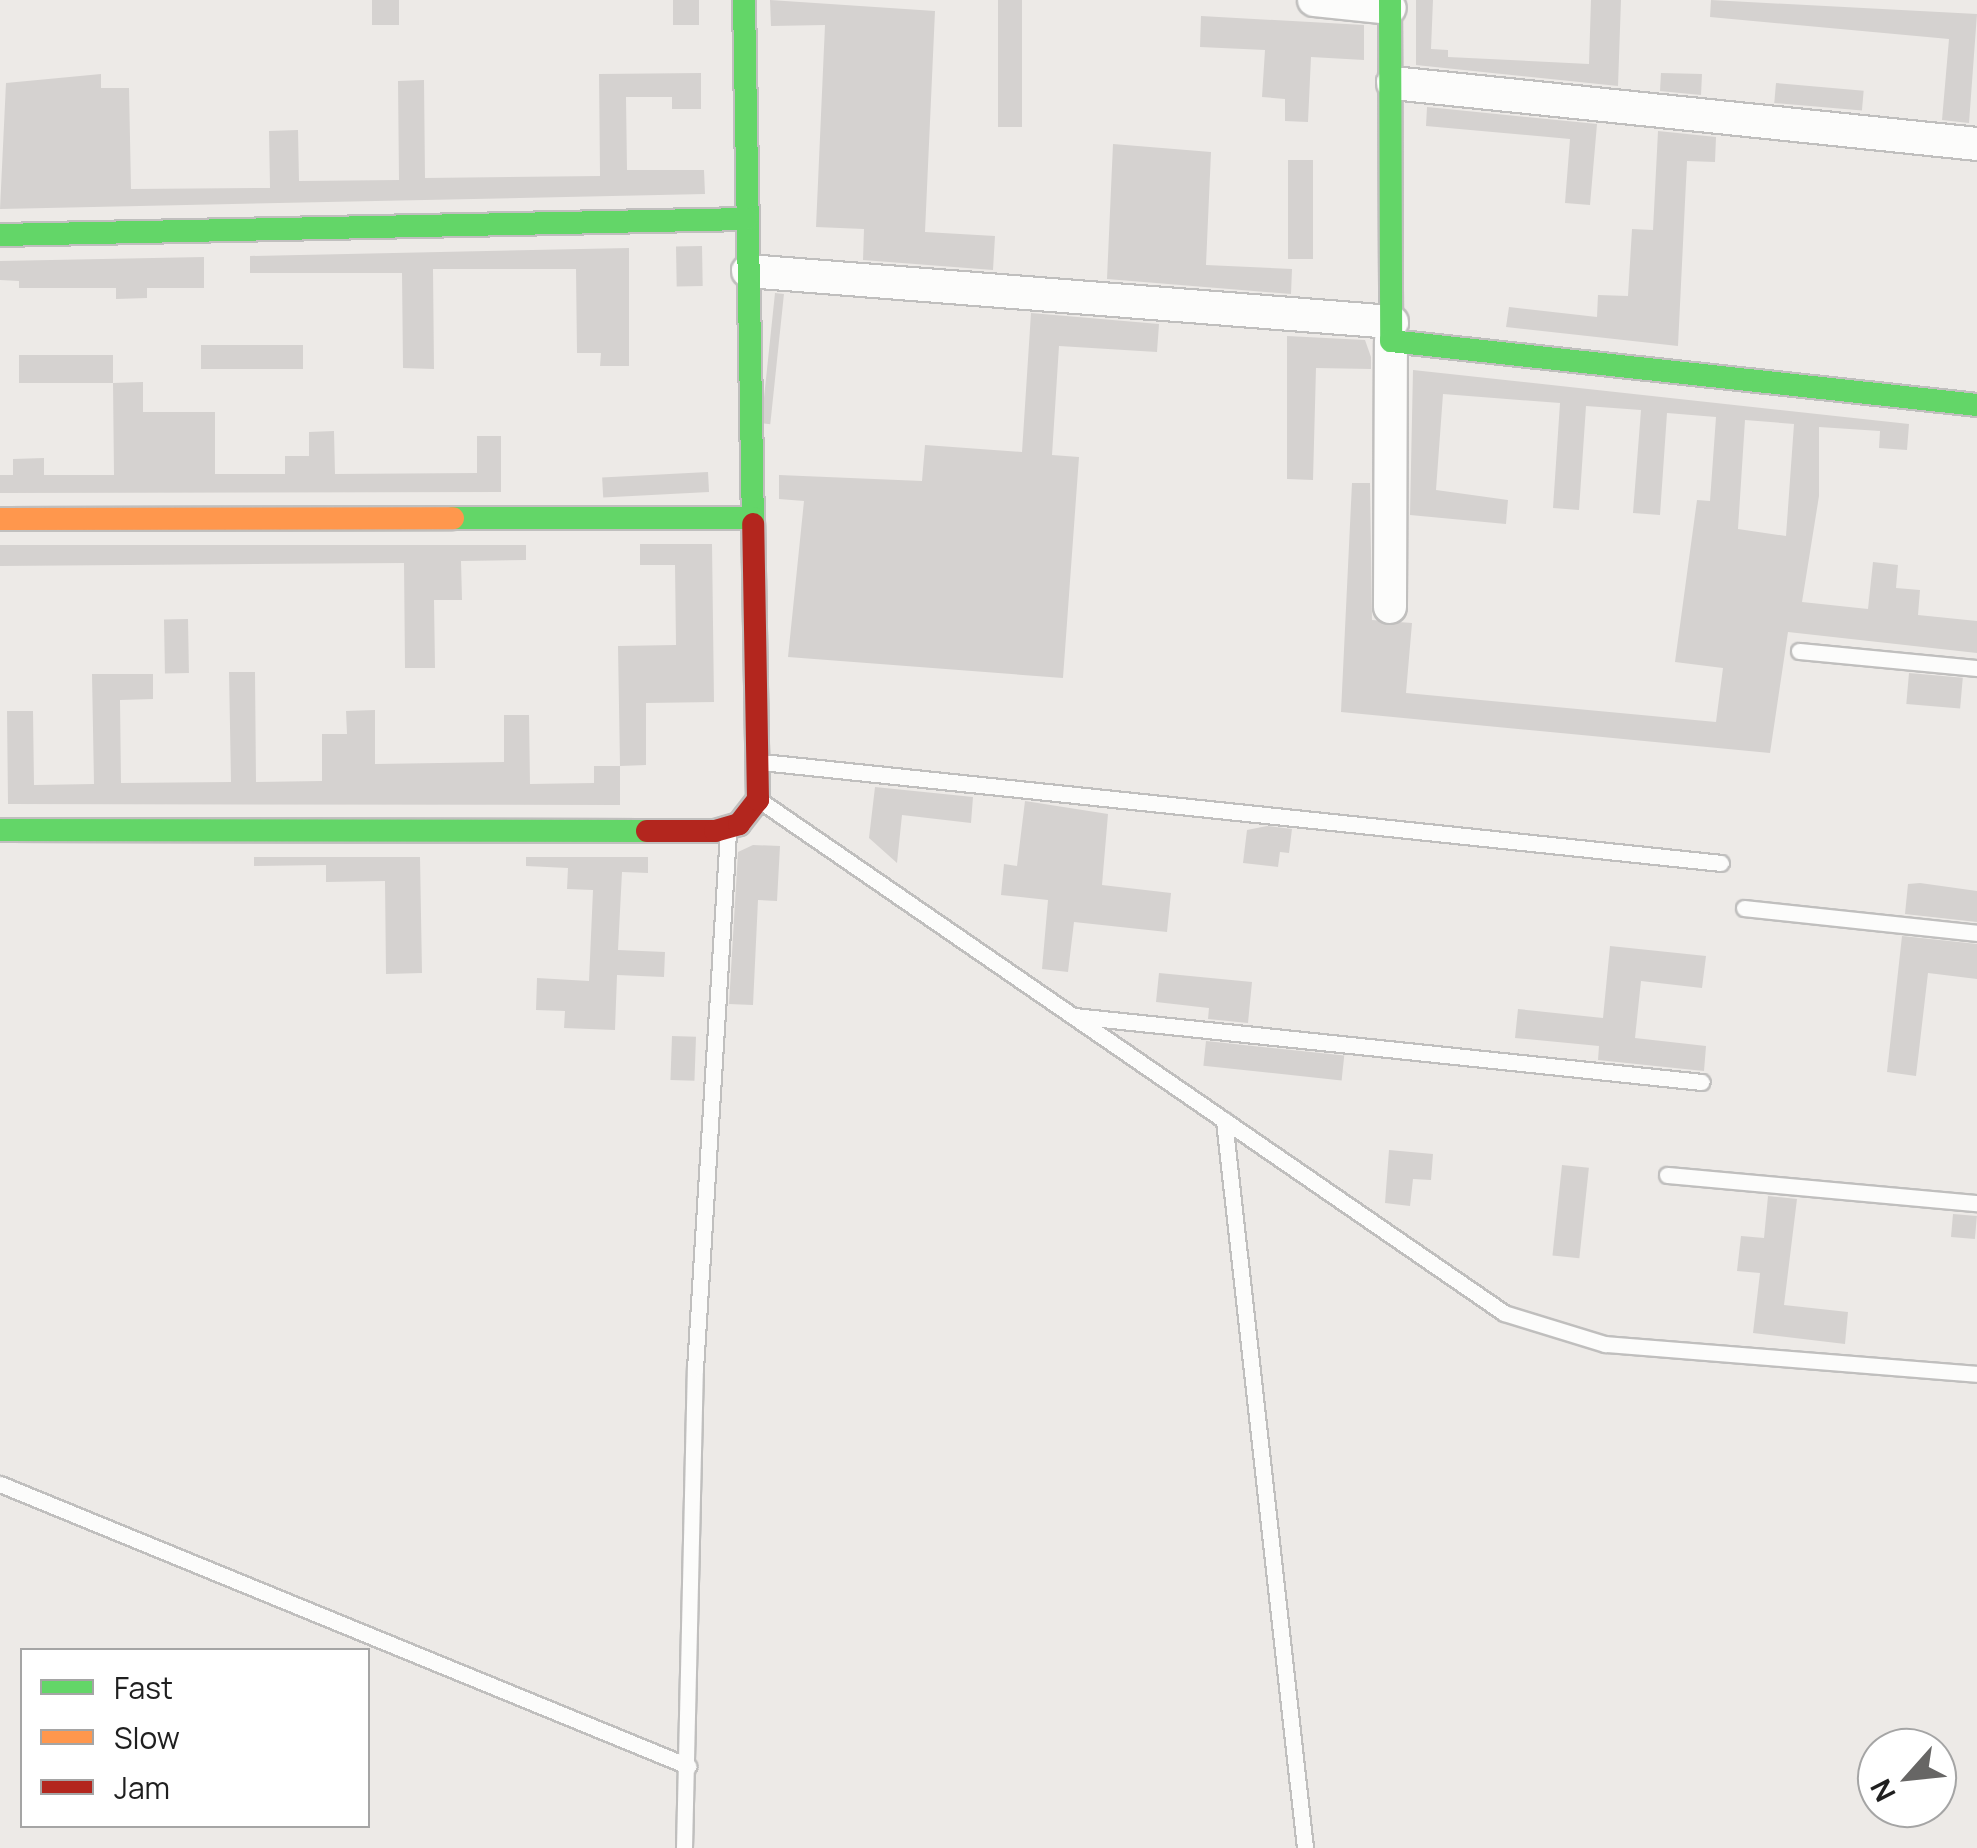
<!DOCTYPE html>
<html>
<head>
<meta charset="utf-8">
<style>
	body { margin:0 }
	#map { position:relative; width:1977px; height:1848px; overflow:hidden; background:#edeae7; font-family:Manrope,sans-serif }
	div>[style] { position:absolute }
	.building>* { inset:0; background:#d5d2d0; transform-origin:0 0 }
	.roads { filter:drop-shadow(2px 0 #c0bfbe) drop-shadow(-2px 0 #c0bfbe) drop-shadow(0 2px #c0bfbe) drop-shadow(0 -2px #c0bfbe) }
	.lane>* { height:15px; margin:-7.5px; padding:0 7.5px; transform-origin:7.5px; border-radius:7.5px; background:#fcfcfb }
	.street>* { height:32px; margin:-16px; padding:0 16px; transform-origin:16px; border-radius:16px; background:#fcfcfb }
	.fast>* { height:22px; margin:-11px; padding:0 11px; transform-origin:11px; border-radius:11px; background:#63d668 }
	.slow>* { height:22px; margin:-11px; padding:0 11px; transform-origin:11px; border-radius:11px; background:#ff974d }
	.jam>* { height:22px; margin:-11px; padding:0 11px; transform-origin:11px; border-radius:11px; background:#b3261e }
	span { translate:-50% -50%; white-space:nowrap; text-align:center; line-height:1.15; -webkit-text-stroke:9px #fff; paint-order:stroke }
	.legend { position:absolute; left:20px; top:1648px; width:350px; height:180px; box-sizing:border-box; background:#fff; border:2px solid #a5a5a5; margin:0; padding:12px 18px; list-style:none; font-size:30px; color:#1f1f1f }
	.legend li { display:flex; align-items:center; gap:20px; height:50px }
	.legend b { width:50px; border:2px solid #a5a5a5 }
	.north { position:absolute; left:1857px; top:1728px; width:100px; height:100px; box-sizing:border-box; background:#fff; border:2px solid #a5a5a5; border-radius:50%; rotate:243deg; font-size:28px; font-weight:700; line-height:40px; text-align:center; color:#1f1f1f }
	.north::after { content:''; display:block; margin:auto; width:35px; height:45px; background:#676665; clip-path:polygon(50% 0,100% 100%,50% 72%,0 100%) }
</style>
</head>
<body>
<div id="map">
	<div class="building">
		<div style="left:372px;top:0;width:27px;height:25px"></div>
		<div style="left:673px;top:0;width:26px;height:25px"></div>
		<div style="clip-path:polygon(770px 0,935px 11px,925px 232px,995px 236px,993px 270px,863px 260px,864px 229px,816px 227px,825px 25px,771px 26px)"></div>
		<div style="left:998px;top:0;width:24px;height:127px"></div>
		<div style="clip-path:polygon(1416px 0,1433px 0,1431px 49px,1448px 50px,1448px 57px,1589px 64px,1591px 0,1621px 0,1618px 86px,1416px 65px)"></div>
		<div style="clip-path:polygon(1711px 0,1977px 14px,1969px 123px,1942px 120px,1949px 39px,1710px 17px)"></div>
		<div style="clip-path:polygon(1201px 16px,1364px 25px,1364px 60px,1311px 57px,1308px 122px,1285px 121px,1285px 99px,1262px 97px,1265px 50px,1200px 47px)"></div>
		<div style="clip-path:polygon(701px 73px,701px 109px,672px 109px,672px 97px,626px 97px,627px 170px,704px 170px,705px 194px,0 209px,6px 83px,101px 74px,101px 88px,129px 88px,131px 189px,270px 188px,269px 131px,298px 130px,299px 181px,399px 180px,398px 81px,424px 80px,425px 178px,600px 176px,599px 74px)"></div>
		<div style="clip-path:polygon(1661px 73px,1702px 74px,1701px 95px,1660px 91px)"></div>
		<div style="left:1776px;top:83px;width:88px;height:20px;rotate:5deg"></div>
		<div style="clip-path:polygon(1427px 107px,1597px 124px,1590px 205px,1565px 203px,1570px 139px,1426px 126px)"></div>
		<div style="clip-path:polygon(1658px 131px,1716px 137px,1715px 162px,1687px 161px,1678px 346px,1506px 327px,1509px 307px,1597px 317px,1598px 295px,1628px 296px,1632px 229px,1653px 230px)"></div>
		<div style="clip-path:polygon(1113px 144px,1211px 152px,1206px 265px,1292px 269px,1291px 294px,1107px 279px)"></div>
		<div style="left:1288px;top:160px;width:25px;height:99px"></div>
		<div style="left:702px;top:246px;width:40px;height:26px;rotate:89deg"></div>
		<div style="clip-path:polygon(629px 248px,629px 366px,600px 366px,601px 353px,577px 353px,576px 269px,433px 269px,434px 369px,403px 368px,402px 273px,250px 273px,250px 256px)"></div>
		<div style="clip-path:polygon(204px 257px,204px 288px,147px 288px,147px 298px,116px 299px,116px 288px,19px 288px,19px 281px,0 280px,0 261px)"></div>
		<div style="left:775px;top:293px;width:9px;height:131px;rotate:6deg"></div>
		<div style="clip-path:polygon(1031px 313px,1159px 324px,1157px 352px,1059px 346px,1052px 455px,1079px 457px,1063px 678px,788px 657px,804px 501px,779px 499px,779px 475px,922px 481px,925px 445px,1022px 452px)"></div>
		<div style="clip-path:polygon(1287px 336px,1365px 340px,1371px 357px,1371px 369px,1316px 368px,1313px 480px,1287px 479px)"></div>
		<div style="left:201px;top:345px;width:102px;height:24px"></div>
		<div style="left:19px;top:355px;width:94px;height:28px"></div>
		<div style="clip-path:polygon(evenodd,1413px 370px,1909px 424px,1907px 450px,1879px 448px,1880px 431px,1819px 427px,1819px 496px,1802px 602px,1868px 609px,1873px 562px,1898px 565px,1896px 588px,1920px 590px,1918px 615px,1977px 621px,1977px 653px,1788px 632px,1770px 753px,1341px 712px,1352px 483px,1370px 483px,1372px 620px,1412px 623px,1406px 693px,1716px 722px,1723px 668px,1675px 662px,1697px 500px,1710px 501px,1716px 417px,1667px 413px,1660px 515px,1633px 513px,1641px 410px,1586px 406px,1579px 510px,1553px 508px,1560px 403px,1443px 394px,1436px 490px,1508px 500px,1506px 524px,1410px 515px,1413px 370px,1745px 420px,1794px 424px,1786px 536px,1738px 529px,1745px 420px)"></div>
		<div style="clip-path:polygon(143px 382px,143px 412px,215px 412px,215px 474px,285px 474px,285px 456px,309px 456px,309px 432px,334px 431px,335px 474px,477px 473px,477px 436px,501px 436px,501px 492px,0 493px,0 475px,13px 475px,13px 459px,44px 458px,44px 475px,114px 475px,113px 383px)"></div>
		<div style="left:708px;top:472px;width:20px;height:106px;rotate:87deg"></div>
		<div style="clip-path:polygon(640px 544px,712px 544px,714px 702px,646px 703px,646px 765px,620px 766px,618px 646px,676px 645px,675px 565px,640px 565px)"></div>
		<div style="clip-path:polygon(0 545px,526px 545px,526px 560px,461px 561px,462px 600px,434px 600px,435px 668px,405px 668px,404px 563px,0 566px)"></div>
		<div style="left:188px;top:619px;width:54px;height:24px;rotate:89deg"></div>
		<div style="clip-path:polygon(229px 672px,255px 672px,256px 782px,322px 781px,322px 734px,347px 734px,346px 711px,375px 710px,375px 764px,504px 762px,504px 715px,529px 715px,530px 784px,594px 783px,594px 766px,620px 766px,620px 805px,8px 804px,7px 711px,33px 711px,34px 785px,94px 784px,92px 674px,153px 674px,153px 699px,120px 700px,121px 783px,231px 782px)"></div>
		<div style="left:1909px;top:673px;width:54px;height:31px;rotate:5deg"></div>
		<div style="clip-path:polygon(875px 787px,973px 797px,971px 823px,902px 815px,897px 863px,869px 838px)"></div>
		<div style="clip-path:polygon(1025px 801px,1108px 814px,1102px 885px,1171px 893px,1167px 932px,1074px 922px,1068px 972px,1042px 969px,1048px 900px,1001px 895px,1004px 864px,1017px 866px)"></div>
		<div style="clip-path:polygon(1267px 826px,1292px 829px,1289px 853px,1280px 852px,1278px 867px,1243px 863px,1247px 830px)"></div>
		<div style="clip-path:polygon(753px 845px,780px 846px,777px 901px,758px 900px,753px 1005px,729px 1004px,738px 852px)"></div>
		<div style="clip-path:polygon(254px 857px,420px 857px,422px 973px,386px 974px,385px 881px,326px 882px,326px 865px,254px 866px)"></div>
		<div style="clip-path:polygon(526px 857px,648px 857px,648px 873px,622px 872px,618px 950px,665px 952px,664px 977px,617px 975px,615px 1030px,564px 1028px,565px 1011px,536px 1010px,537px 978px,589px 981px,593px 890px,567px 889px,568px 868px,526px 866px)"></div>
		<div style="clip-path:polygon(1920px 883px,1977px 891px,1977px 922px,1905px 914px,1908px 884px)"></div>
		<div style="clip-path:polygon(1902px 936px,1977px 944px,1977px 979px,1928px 973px,1916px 1076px,1887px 1072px)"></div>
		<div style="clip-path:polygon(1610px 946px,1706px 956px,1702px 988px,1641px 981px,1635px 1038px,1706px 1046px,1704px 1071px,1598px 1060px,1599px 1046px,1515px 1038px,1518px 1009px,1603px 1018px)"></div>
		<div style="clip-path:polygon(1159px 973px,1252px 982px,1248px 1023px,1208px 1019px,1209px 1008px,1156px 1002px)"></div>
		<div style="left:672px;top:1036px;width:24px;height:44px;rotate:2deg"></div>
		<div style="left:1206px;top:1041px;width:139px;height:25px;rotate:6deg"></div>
		<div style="clip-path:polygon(1389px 1150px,1433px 1154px,1431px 1180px,1413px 1179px,1410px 1206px,1385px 1203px)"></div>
		<div style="left:1562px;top:1165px;width:27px;height:91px;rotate:6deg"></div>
		<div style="clip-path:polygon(1768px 1196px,1797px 1199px,1784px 1305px,1848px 1312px,1845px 1344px,1753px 1333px,1760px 1273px,1737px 1271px,1741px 1236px,1764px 1238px)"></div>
		<div style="left:1953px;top:1214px;width:24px;height:23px;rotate:5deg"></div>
	</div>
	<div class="roads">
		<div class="lane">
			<div style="left:1799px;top:651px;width:179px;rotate:5.5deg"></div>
			<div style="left:762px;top:762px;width:964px;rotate:6.01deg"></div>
			<div style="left:762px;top:802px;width:901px;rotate:34.55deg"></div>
			<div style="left:1504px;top:1313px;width:106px;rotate:17.1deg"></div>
			<div style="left:1605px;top:1344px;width:373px;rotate:4.6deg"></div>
			<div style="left:1744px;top:908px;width:234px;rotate:6.1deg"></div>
			<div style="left:1074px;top:1016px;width:631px;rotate:6deg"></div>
			<div style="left:1224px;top:1120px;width:732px;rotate:83.65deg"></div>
			<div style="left:1667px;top:1175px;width:311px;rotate:5.2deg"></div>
			<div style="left:0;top:1484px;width:744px;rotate:22.29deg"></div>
			<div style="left:684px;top:1848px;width:479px;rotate:-88.7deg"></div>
			<div style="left:695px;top:1369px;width:538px;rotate:-86.48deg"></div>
		</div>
		<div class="street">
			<div style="left:1314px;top:0;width:76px;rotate:6deg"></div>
			<div style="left:1393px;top:83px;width:587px;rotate:5.96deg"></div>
			<div style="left:748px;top:271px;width:646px;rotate:4.53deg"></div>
			<div style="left:1390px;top:607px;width:266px;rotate:-89.8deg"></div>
		</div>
		<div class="fast">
			<div style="left:744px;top:0;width:524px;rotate:89.02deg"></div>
			<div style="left:1390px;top:0;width:341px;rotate:89.8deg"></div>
			<div style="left:1391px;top:341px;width:589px;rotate:6.23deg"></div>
			<div style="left:0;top:235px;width:747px;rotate:-1.23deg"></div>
			<div style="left:453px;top:518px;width:300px"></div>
			<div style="left:0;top:830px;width:647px;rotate:0.09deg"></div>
		</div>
		<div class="slow">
			<div style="left:0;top:519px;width:453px;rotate:-0.1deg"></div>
		</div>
		<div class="jam">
			<div style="left:647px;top:831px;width:68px"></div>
			<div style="left:715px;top:831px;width:25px;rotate:-16deg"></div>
			<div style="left:739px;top:824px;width:31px;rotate:-52deg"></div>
			<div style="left:758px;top:800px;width:276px;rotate:-91deg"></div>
		</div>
	</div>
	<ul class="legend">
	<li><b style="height:12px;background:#63d668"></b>Fast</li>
	<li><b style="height:12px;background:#ff974d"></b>Slow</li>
	<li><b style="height:12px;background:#b3261e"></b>Jam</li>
	</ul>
	<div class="north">N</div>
</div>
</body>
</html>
